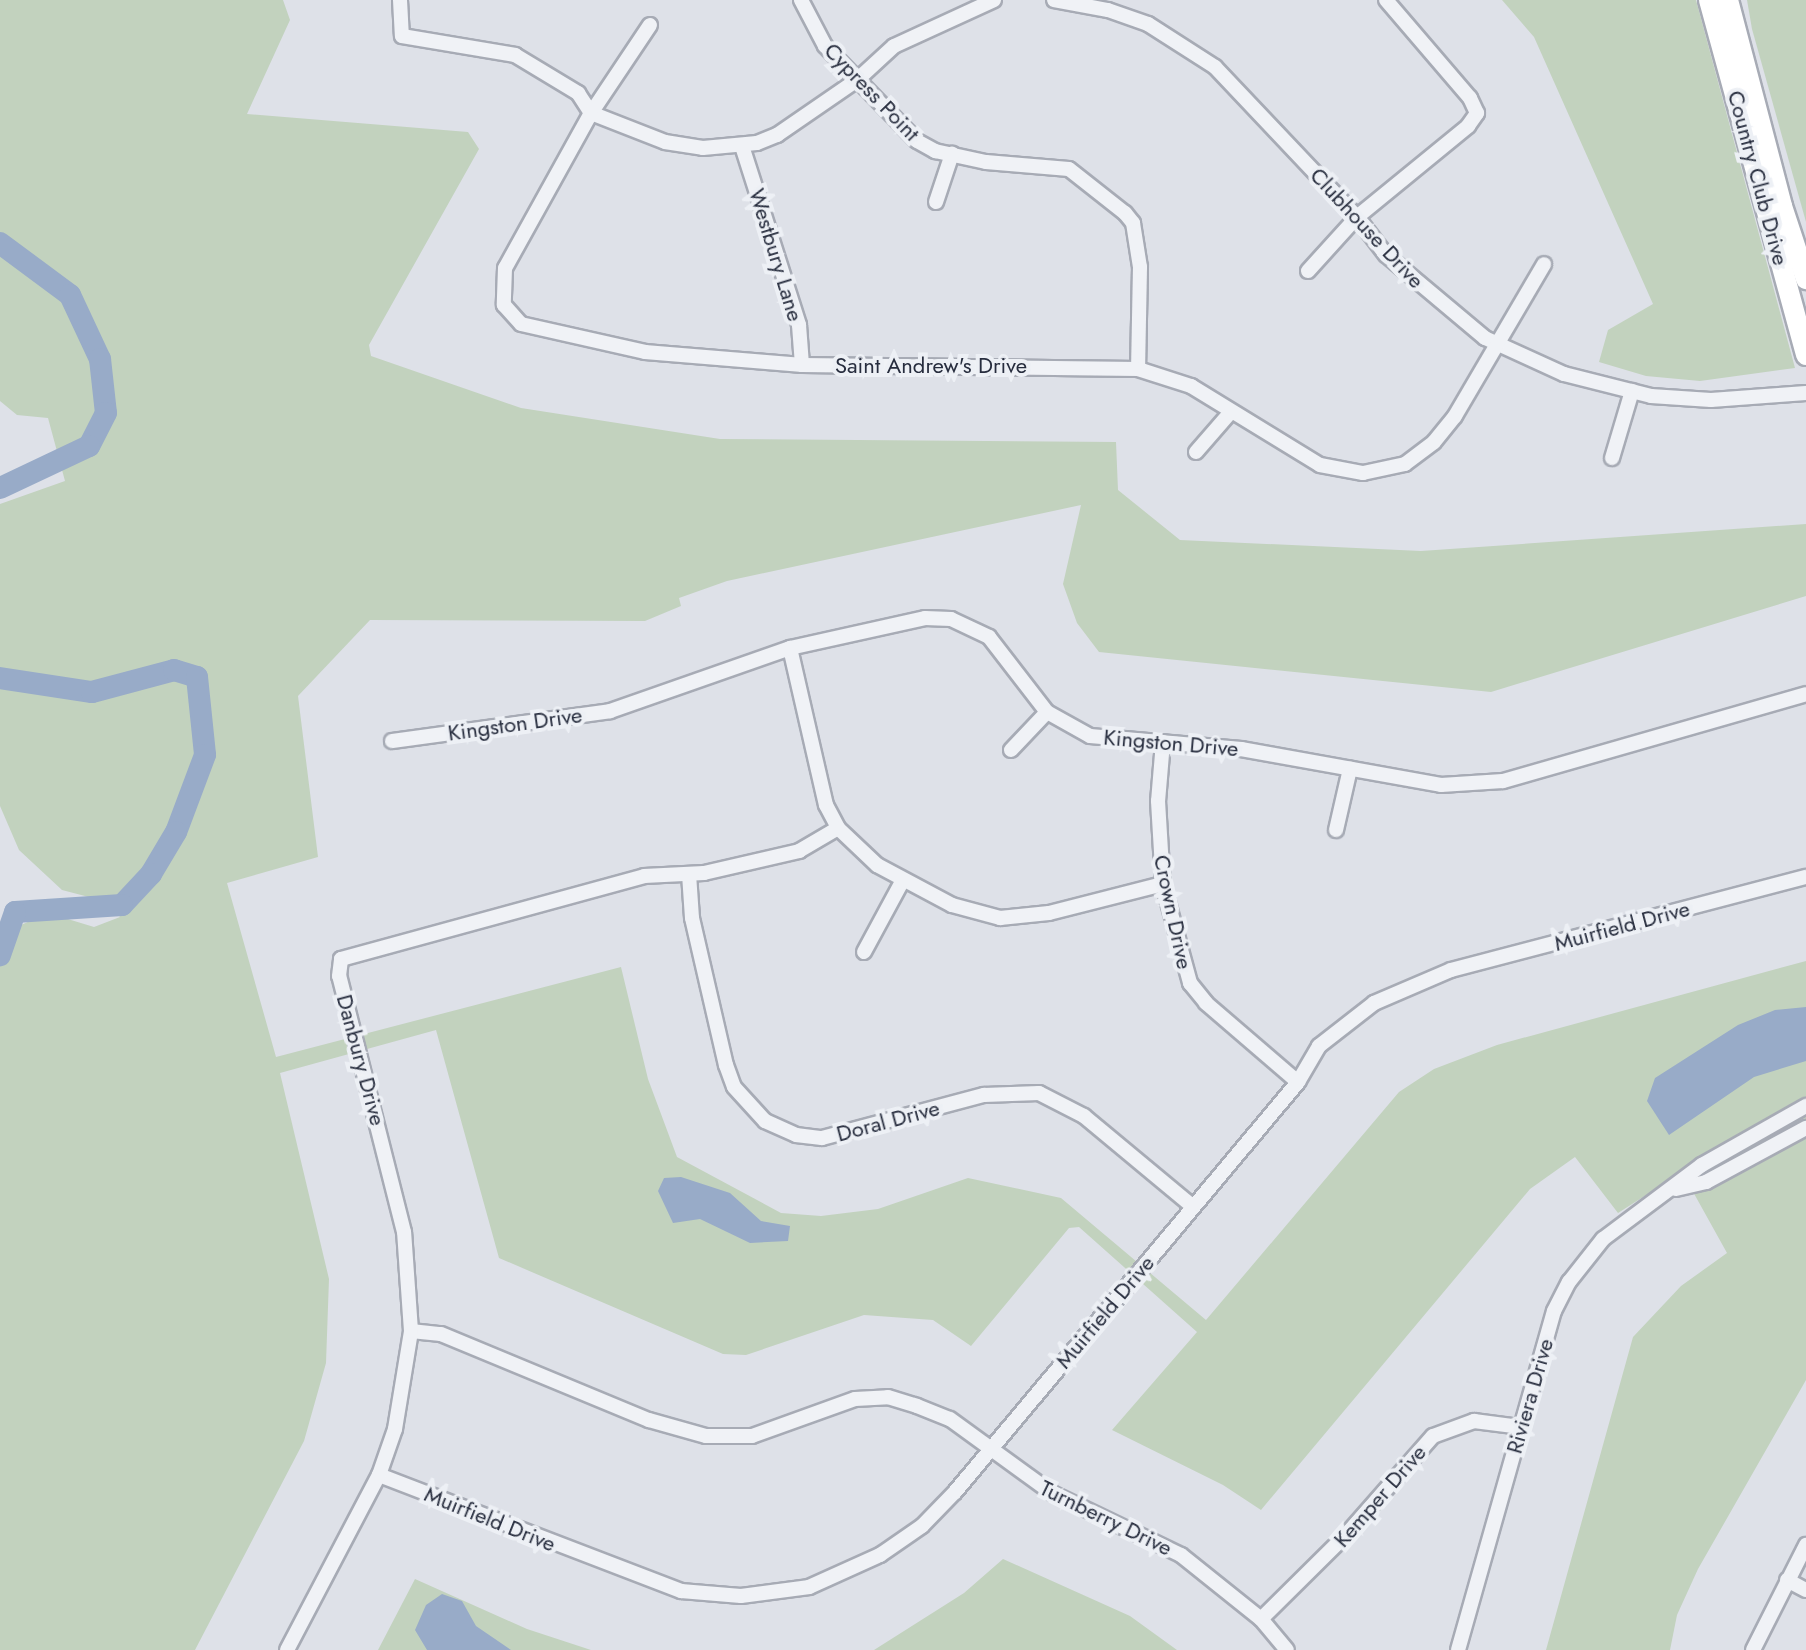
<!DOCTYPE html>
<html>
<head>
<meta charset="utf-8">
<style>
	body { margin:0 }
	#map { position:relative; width:1806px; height:1650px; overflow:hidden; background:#dee1e8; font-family:Jost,sans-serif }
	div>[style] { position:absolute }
	.green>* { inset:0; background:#c2d2be }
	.water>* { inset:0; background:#98abc8 }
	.river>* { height:22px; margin:-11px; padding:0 11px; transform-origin:11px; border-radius:11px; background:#98abc8 }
	.roads { filter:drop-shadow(2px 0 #a7abb5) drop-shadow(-2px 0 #a7abb5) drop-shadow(0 2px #a7abb5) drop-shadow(0 -2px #a7abb5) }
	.minor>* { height:14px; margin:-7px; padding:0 7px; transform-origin:7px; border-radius:7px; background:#f0f2f6 }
	.secondary>* { height:20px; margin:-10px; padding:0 10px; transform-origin:10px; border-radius:10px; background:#fff }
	span { translate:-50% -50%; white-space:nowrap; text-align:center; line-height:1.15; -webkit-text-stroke:8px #edf0f5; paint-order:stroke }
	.street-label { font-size:22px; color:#272d3e }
</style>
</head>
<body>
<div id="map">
	<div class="green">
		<div style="clip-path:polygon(0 0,283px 0,290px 20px,247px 114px,468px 132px,479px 149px,369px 345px,371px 356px,521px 408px,720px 439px,1116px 442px,1118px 490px,1180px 540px,1421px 551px,1806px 524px,1806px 596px,1491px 692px,1099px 652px,1077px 623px,1063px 584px,1081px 505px,727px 581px,679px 598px,681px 606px,645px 621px,370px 620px,298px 696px,318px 857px,227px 883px,276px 1057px,621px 967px,648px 1079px,677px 1157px,781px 1213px,821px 1216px,878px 1209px,968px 1178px,1061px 1198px,1206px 1320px,1399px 1092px,1434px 1069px,1497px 1045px,1806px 961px,1806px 1380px,1698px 1569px,1677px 1615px,1670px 1650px,1546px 1650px,1633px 1337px,1681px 1286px,1727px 1253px,1682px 1172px,1618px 1213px,1575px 1157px,1530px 1189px,1261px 1510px,1223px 1485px,1112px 1430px,1197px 1332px,1079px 1227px,1069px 1228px,971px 1346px,933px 1320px,864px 1315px,746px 1355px,723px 1354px,499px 1258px,436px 1030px,280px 1073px,329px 1279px,326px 1363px,304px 1441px,195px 1650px,0 1650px,0 947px,6px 952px,21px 925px,48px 913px,94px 927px,120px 917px,108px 902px,62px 890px,19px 850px,0 806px,0 504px,65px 481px,48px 418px,17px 415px,0 401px)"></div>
		<div style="clip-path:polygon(1502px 0,1696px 0,1795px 368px,1700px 381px,1646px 376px,1599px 362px,1608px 330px,1653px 304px,1534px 37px)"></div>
		<div style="clip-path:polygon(1747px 0,1806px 0,1806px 222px,1752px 29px)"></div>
		<div style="clip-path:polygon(1003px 1559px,1130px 1616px,1177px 1650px,874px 1650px,964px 1593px)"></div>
		<div style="clip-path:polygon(415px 1579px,527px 1629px,591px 1650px,378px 1650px)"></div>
	</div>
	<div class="water">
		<div style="clip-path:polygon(1806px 1007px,1806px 1061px,1754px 1077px,1669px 1135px,1647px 1101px,1655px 1078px,1738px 1025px,1775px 1010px)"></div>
		<div style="clip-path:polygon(681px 1177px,730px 1193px,761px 1221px,790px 1226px,788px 1241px,750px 1243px,700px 1219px,673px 1223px,658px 1191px,664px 1178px)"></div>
		<div style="clip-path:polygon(442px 1594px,462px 1601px,476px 1626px,511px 1650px,427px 1650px,415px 1630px,426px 1605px)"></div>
	</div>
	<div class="river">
		<div style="left:0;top:243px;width:87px;rotate:36.6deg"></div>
		<div style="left:70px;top:295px;width:71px;rotate:64.9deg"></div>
		<div style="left:100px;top:359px;width:54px;rotate:83.7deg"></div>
		<div style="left:106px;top:413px;width:37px;rotate:117deg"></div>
		<div style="left:89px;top:446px;width:98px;rotate:154.7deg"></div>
		<div style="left:0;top:678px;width:93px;rotate:8.7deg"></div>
		<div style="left:92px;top:692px;width:85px;rotate:-15deg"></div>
		<div style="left:174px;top:670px;width:24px;rotate:17deg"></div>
		<div style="left:197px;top:677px;width:78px;rotate:84.1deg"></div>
		<div style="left:205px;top:755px;width:82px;rotate:110.6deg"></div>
		<div style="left:176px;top:832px;width:49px;rotate:120.8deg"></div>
		<div style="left:151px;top:874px;width:42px;rotate:133.1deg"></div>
		<div style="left:122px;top:905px;width:107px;rotate:176.3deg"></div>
		<div style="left:15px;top:912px;width:46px;rotate:109.2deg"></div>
	</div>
	<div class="roads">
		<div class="minor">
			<div style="left:400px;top:0;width:36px;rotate:87deg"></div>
			<div style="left:402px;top:36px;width:115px;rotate:9.5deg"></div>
			<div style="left:515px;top:55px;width:74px;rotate:31.1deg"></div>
			<div style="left:578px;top:93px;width:24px;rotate:57deg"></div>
			<div style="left:591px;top:113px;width:79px;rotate:21.4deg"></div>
			<div style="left:665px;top:142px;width:38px;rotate:9deg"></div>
			<div style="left:703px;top:148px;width:54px;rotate:-5.3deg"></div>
			<div style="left:757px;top:143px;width:22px;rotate:-22deg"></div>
			<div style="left:777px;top:135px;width:97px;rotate:-34.5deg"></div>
			<div style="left:857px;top:80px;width:50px;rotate:-42.6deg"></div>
			<div style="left:894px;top:46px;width:110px;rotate:-24.7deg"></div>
			<div style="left:801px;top:0;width:52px;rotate:62.4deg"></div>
			<div style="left:825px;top:46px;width:132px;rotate:45.9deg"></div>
			<div style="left:917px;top:141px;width:21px;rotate:29deg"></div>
			<div style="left:935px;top:151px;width:52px;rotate:12.2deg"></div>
			<div style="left:986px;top:162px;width:83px;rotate:4.8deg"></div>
			<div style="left:1069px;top:169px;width:71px;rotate:38.2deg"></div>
			<div style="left:1125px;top:213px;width:13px;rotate:51deg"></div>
			<div style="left:1133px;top:223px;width:45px;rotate:81deg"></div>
			<div style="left:1140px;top:267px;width:102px;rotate:91.1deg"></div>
			<div style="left:1054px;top:0;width:55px;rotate:10.5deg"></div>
			<div style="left:1108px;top:10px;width:42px;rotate:19.3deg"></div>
			<div style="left:1148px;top:24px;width:80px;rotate:32.7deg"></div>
			<div style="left:1215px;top:67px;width:207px;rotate:46.6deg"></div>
			<div style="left:1357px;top:217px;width:48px;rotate:52.7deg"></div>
			<div style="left:1386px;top:255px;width:129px;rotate:40deg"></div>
			<div style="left:1485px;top:338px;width:87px;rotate:24.5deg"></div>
			<div style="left:1564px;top:374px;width:90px;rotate:14.2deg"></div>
			<div style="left:1651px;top:396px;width:60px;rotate:3.8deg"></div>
			<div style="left:1711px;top:400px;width:95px;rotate:-4.2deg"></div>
			<div style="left:650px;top:25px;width:106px;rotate:123.8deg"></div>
			<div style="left:591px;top:113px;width:177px;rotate:119deg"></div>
			<div style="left:505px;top:268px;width:37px;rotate:92deg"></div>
			<div style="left:504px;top:305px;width:25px;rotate:48deg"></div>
			<div style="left:521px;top:324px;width:127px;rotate:12.7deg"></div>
			<div style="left:645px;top:352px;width:158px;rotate:4.7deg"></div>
			<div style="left:802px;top:365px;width:336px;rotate:0.7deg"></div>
			<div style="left:1138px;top:369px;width:56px;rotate:17.8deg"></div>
			<div style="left:1191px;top:386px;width:151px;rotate:31.5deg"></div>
			<div style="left:1320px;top:465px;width:44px;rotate:10.5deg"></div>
			<div style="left:1363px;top:473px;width:43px;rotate:-12.1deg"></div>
			<div style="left:1405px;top:464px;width:36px;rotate:-37deg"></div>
			<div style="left:1434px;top:442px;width:33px;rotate:-51deg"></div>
			<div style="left:1455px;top:416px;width:176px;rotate:-59.6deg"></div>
			<div style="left:742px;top:146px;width:188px;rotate:72.3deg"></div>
			<div style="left:799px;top:325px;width:40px;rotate:85.7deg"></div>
			<div style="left:936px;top:202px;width:51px;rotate:-71.6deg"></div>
			<div style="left:1308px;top:271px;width:73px;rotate:-47.8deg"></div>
			<div style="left:1357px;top:217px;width:144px;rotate:-39.3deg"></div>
			<div style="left:1468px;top:126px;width:16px;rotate:-55deg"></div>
			<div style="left:1477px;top:113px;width:17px;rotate:-115deg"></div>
			<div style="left:1470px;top:98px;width:129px;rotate:-130.6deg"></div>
			<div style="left:1196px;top:452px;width:50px;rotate:-49deg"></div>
			<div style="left:1612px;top:458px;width:70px;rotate:-73.4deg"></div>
			<div style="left:790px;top:648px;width:161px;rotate:77.1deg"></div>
			<div style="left:826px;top:805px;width:26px;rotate:62deg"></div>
			<div style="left:838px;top:828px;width:54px;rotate:43.5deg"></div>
			<div style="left:877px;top:865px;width:85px;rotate:28.1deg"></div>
			<div style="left:952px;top:905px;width:50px;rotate:15.2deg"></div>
			<div style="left:1000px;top:918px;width:49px;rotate:-5.8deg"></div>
			<div style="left:1049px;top:913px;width:118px;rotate:-14.3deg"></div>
			<div style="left:392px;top:741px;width:220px;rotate:-7.8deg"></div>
			<div style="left:610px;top:711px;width:191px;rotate:-19.3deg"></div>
			<div style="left:790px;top:648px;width:138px;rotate:-12.5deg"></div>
			<div style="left:925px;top:618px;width:26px;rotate:2deg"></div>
			<div style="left:951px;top:619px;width:42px;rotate:25.3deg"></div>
			<div style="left:989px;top:637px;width:95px;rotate:52.3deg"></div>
			<div style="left:1047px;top:712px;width:49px;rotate:29.2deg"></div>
			<div style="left:1090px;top:736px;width:152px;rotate:4.9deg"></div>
			<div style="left:1241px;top:749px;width:203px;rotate:10.2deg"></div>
			<div style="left:1441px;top:785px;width:62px;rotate:-3.7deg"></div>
			<div style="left:1503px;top:781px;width:315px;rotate:-16deg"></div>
			<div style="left:1163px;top:742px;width:59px;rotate:94.8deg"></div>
			<div style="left:1158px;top:801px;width:83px;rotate:86.6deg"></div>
			<div style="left:1163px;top:884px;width:103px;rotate:74.7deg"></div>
			<div style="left:1190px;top:983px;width:26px;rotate:51deg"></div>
			<div style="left:1206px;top:1003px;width:121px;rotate:40.7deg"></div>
			<div style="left:1011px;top:750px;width:52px;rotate:-46.5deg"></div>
			<div style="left:1336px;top:830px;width:63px;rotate:-77.1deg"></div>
			<div style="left:689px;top:874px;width:44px;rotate:86.1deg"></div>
			<div style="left:692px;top:918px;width:151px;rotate:77deg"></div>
			<div style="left:726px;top:1065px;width:23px;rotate:70deg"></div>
			<div style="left:734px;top:1087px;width:46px;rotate:47.6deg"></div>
			<div style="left:765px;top:1121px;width:34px;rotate:24deg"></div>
			<div style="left:796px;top:1135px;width:26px;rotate:7deg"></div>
			<div style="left:822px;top:1138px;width:168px;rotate:-14.9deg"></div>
			<div style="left:984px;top:1095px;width:55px;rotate:-2.1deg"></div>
			<div style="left:1039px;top:1093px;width:51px;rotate:27.1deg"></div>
			<div style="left:1084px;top:1116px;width:141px;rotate:39.8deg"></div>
			<div style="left:864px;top:952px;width:82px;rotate:-61.6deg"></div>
			<div style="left:1676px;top:1189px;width:31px;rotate:-13deg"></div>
			<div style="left:1706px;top:1182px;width:114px;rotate:-28.4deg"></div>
			<div style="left:411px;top:1331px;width:30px;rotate:6deg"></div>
			<div style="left:441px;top:1334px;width:225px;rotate:22.5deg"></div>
			<div style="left:649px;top:1420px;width:59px;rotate:15.7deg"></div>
			<div style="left:706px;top:1436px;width:46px"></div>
			<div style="left:752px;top:1436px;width:109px;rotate:-19.8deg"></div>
			<div style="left:855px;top:1399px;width:33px;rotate:-3deg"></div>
			<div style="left:888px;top:1397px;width:30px;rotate:17deg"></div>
			<div style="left:917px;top:1406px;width:35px;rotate:22deg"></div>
			<div style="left:950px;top:1419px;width:126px;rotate:36deg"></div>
			<div style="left:1052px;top:1493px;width:143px;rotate:25.7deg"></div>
			<div style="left:1181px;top:1555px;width:102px;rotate:38.7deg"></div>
			<div style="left:1261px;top:1619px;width:40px;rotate:50deg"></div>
			<div style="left:379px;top:1475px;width:324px;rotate:21deg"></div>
			<div style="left:681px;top:1591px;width:60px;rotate:4.8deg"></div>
			<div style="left:741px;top:1596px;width:69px;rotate:-7.5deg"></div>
			<div style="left:809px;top:1587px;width:78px;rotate:-24.3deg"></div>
			<div style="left:880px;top:1555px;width:51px;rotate:-34.6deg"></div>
			<div style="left:922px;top:1526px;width:47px;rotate:-45.9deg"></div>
			<div style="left:955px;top:1492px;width:535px;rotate:-50.08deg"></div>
			<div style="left:1298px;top:1082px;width:42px;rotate:-59.7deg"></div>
			<div style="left:1319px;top:1046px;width:70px;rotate:-38deg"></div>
			<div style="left:1374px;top:1003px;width:84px;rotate:-23.2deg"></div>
			<div style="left:1451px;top:970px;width:367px;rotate:-14.7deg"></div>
			<div style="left:1787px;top:1580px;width:21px;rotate:28deg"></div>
			<div style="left:1261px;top:1619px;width:118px;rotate:-44.7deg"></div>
			<div style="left:1345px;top:1536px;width:133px;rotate:-48.7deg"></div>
			<div style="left:1433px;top:1436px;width:44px;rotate:-20.1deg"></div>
			<div style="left:1474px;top:1421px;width:46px;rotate:7.4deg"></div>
			<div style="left:287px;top:1650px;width:198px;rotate:-62.3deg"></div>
			<div style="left:379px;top:1475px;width:49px;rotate:-70.8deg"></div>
			<div style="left:395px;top:1429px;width:99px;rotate:-80.7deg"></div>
			<div style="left:411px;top:1331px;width:99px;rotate:-94deg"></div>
			<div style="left:404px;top:1232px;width:264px;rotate:-104.2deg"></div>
			<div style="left:339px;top:976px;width:17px;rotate:-83deg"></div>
			<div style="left:341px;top:959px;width:314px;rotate:-15.3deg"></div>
			<div style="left:644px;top:876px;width:60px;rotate:-2.9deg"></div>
			<div style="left:704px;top:873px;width:98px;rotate:-13deg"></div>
			<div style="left:799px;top:851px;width:45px;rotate:-30.5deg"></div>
			<div style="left:1458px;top:1650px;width:352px;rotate:-74.2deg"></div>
			<div style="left:1554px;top:1311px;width:33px;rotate:-63deg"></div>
			<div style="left:1569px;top:1282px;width:55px;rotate:-51.7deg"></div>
			<div style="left:1603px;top:1239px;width:124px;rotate:-36.8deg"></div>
			<div style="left:1702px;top:1165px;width:120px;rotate:-29.6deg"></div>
			<div style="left:1753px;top:1650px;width:118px;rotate:-63.2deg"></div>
		</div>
		<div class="secondary">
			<div style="left:1709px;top:0;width:368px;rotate:74.7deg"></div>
			<div style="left:1728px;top:0;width:213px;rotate:75.3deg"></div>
			<div style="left:1782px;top:206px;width:77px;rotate:71.8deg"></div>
		</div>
	</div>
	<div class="street-label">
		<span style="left:872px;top:92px;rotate:46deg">Cypress Point</span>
		<span style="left:1758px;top:178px;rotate:75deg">Country Club Drive</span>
		<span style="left:1367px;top:228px;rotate:47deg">Clubhouse Drive</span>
		<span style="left:776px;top:255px;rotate:73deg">Westbury Lane</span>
		<span style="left:931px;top:366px">Saint Andrew's Drive</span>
		<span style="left:515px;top:724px;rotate:-8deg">Kingston Drive</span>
		<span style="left:1171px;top:743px;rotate:5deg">Kingston Drive</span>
		<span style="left:1173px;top:912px;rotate:78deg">Crown Drive</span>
		<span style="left:1622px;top:926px;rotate:-15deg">Muirfield Drive</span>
		<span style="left:361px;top:1060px;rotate:75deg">Danbury Drive</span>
		<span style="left:888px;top:1121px;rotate:-15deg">Doral Drive</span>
		<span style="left:1105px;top:1312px;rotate:-50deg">Muirfield Drive</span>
		<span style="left:1530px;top:1396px;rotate:-74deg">Riviera Drive</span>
		<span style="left:1380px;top:1496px;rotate:-49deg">Kemper Drive</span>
		<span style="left:1106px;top:1518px;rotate:26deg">Turnberry Drive</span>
		<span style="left:490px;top:1519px;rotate:22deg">Muirfield Drive</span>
	</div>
</div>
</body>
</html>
